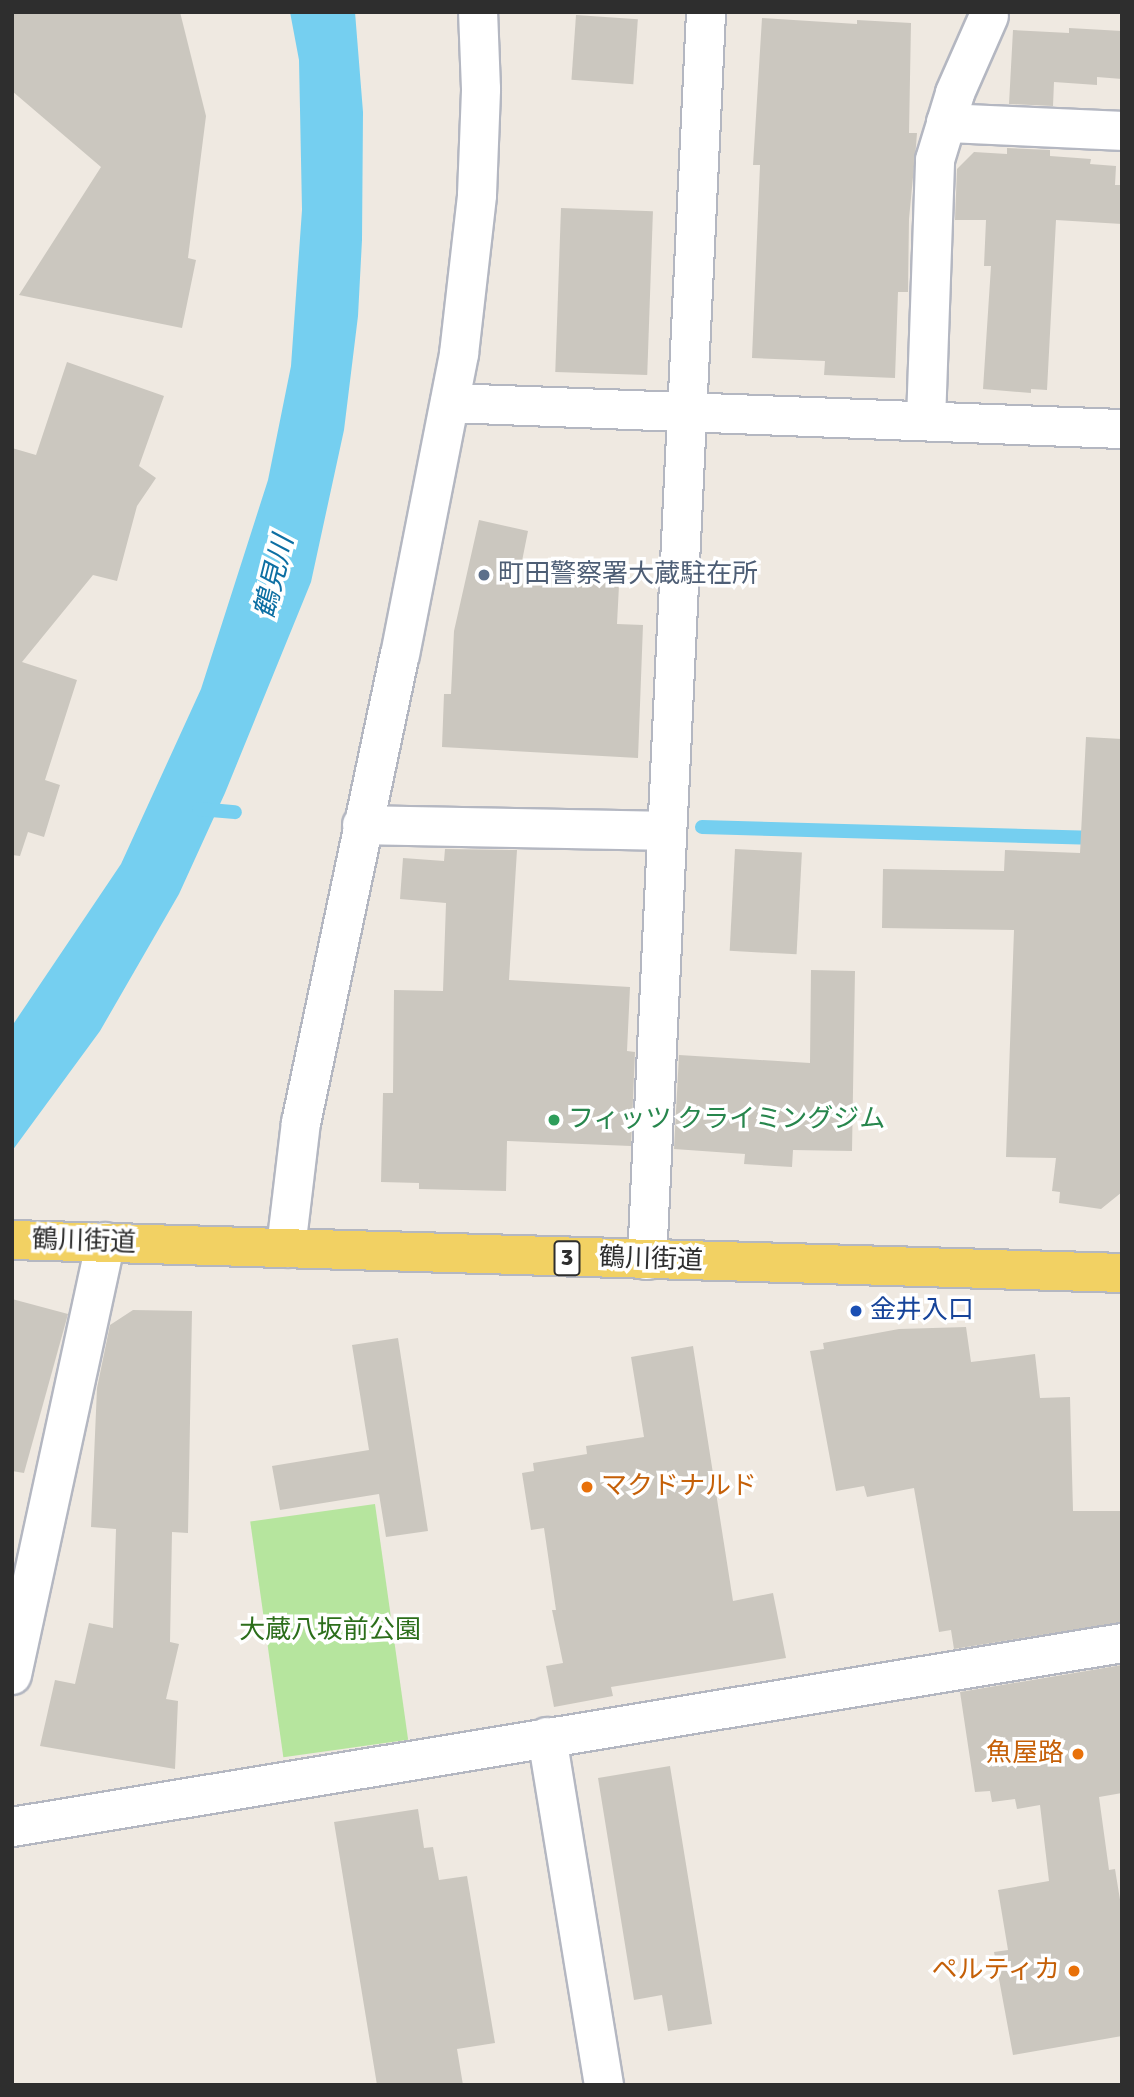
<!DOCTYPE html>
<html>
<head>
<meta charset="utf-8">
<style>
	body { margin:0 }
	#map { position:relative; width:1134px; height:2097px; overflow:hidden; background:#efe9e1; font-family:Signika,"Noto Sans JP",sans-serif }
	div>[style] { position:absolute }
	.green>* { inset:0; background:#b6e59e; transform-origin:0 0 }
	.water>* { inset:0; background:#75cff0 }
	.stream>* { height:14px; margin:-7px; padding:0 7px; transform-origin:7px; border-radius:7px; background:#75cff0 }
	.building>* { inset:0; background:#cbc7bf; transform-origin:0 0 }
	.roads { filter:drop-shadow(2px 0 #b4b7c1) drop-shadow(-2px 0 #b4b7c1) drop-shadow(0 2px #b4b7c1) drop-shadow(0 -2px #b4b7c1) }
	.minor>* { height:38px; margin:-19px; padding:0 19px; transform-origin:19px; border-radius:19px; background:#fff }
	.major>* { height:38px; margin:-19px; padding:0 19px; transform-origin:19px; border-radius:19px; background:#f2d163 }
	.dots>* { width:19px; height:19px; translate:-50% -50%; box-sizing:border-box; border:4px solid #fff; border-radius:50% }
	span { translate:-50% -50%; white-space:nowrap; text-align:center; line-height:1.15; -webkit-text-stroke:7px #fff; paint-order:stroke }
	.shield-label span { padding:2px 5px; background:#fff; border:2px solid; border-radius:5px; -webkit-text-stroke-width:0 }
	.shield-label { font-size:24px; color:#2e2e2e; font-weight:700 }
	.service-label { font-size:26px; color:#4e5e75 }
	.left { translate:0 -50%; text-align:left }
	.leisure-label { font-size:26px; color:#27864d }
	.street-label { font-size:26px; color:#2e2e2e }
	.transit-label { font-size:26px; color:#164399 }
	.food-label { font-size:26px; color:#c56008 }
	.right { translate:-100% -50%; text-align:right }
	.park-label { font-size:26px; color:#2c6e1b }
	.water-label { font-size:28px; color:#0d6fa3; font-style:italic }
	.frame { position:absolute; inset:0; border:14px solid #2e2e2e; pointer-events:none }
</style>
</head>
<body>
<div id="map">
	<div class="green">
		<div style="left:375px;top:1504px;width:238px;height:126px;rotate:82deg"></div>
	</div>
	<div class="water">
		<div style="clip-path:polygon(290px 12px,355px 12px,363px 112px,362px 240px,358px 316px,344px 430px,311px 582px,225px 793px,179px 894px,100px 1031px,12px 1151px,12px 1026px,121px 864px,201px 689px,268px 480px,291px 366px,302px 210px,299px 60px)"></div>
	</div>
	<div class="stream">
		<div style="left:199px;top:809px;width:36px;rotate:5deg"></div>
		<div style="left:702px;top:827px;width:397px;rotate:1.6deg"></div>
	</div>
	<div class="building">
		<div style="clip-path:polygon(12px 12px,180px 12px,206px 116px,188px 258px,196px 260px,182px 328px,19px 295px,101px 167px,12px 91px)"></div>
		<div style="left:576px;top:15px;width:62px;height:65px;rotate:4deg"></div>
		<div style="clip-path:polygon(762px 18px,857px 24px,857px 20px,911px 23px,909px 133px,917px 133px,916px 146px,909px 219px,908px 292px,898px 292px,895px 378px,824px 375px,825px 361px,752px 358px,760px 165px,753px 165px)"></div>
		<div style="clip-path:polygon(1069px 28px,1122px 31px,1122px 79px,1097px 77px,1097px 85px,1054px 82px,1053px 106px,1009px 104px,1013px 30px,1069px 33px)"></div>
		<div style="clip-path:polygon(1007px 148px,1050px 150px,1050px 156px,1091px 159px,1090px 164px,1116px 166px,1115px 185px,1122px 185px,1122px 224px,1056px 220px,1047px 390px,1031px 389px,1031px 393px,983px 389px,991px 266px,984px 266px,986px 220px,955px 220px,957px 169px,974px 152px,1007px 154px)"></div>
		<div style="left:561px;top:208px;width:92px;height:164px;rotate:2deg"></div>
		<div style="clip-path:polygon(67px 362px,164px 396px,139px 466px,156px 478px,137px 506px,117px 581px,93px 575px,22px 662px,77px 680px,45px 780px,60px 785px,44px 837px,28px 832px,20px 856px,12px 855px,12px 448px,36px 455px)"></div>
		<div style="clip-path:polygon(479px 520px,528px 531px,522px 561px,620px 566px,617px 624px,643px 625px,638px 758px,442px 747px,444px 694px,451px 694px,454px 631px)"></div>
		<div style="clip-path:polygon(1086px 737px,1122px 739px,1122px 1192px,1101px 1209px,1059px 1203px,1060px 1192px,1052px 1191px,1056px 1158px,1006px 1157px,1014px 930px,882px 928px,883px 869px,1004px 871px,1005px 850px,1080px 853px)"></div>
		<div style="clip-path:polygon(445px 849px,517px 850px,509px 980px,630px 987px,627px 1051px,635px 1052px,631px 1146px,507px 1141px,506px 1191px,419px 1189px,419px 1183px,381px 1182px,383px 1093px,393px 1093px,394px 990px,443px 991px,446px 903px,400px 899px,403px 858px,444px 861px)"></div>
		<div style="left:735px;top:849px;width:67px;height:102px;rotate:3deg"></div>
		<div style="clip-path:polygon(811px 970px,855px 971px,852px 1151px,793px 1150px,792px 1167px,744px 1164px,745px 1154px,674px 1149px,679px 1055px,810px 1063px)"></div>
		<div style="clip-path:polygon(12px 1299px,68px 1314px,24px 1473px,12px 1471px)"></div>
		<div style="clip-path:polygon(133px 1310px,192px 1311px,188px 1533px,172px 1532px,170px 1642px,179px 1644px,166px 1699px,178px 1701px,175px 1769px,40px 1746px,55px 1680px,75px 1684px,89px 1623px,113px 1628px,116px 1529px,91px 1527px,97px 1388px,110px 1325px)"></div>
		<div style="clip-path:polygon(966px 1327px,971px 1362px,1035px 1354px,1040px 1398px,1070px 1397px,1073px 1511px,1122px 1511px,1122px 1622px,954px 1649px,951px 1630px,939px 1632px,914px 1488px,867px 1497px,864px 1486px,836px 1491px,810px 1351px,824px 1349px,823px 1343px,899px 1329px)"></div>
		<div style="clip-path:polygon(398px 1338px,428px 1531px,386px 1537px,379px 1494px,280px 1510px,272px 1466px,369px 1450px,352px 1345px)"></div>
		<div style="clip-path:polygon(693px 1346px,733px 1601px,773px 1593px,786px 1658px,611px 1687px,613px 1696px,554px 1707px,546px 1666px,563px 1663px,552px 1610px,556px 1610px,544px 1528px,531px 1530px,522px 1473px,534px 1471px,533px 1463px,587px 1454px,586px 1446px,644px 1437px,631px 1357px)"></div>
		<div style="clip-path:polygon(1122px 1665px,1122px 1793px,1099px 1797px,1109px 1870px,1115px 1869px,1122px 1912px,1122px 2036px,1013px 2055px,994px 1952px,1008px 1950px,998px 1890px,1049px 1881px,1040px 1805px,1017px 1809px,1015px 1799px,992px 1802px,990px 1791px,975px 1792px,960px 1692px)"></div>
		<div style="clip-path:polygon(670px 1766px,712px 2024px,668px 2031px,662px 1995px,634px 2000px,598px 1778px)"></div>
		<div style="clip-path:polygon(418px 1809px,424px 1848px,433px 1847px,439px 1880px,467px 1876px,495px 2043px,457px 2049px,463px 2085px,377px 2085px,334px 1822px)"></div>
	</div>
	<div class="roads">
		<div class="minor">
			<div style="left:946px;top:123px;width:31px;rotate:-73deg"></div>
			<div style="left:955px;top:93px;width:84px;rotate:-66.2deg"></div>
			<div style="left:450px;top:403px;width:673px;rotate:2.22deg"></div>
			<div style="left:926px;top:421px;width:261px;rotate:-88deg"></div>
			<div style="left:935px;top:160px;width:39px;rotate:-73deg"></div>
			<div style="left:946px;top:123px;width:176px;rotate:2.6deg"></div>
			<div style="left:362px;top:825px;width:305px;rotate:1.1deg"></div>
			<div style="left:286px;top:1248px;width:126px;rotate:-83.2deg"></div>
			<div style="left:301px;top:1123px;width:478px;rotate:-78.1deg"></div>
			<div style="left:400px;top:655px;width:307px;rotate:-78.9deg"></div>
			<div style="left:459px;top:354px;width:160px;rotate:-83.5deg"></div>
			<div style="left:477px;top:195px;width:106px;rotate:-87.8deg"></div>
			<div style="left:481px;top:89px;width:77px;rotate:-92.2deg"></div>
			<div style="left:647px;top:1260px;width:1249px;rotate:-87.29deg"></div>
			<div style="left:12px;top:1675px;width:443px;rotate:-77.8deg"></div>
			<div style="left:547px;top:1737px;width:353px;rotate:80.7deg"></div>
			<div style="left:12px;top:1827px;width:1125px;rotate:-9.41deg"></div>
		</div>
		<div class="major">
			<div style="left:12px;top:1240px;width:1110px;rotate:1.7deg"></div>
		</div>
	</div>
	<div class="dots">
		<div style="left:484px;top:575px;background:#5c6f8a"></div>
		<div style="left:554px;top:1120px;background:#2e9e5b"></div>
		<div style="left:856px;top:1311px;background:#1a4fb4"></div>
		<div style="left:587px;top:1487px;background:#e8710a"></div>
		<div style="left:1078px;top:1754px;background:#e8710a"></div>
		<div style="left:1074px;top:1971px;background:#e8710a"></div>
	</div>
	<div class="shield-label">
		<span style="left:567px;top:1258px">3</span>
	</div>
	<div class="service-label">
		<span class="left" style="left:498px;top:575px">町田警察署大蔵駐在所</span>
	</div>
	<div class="leisure-label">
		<span class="left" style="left:568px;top:1120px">フィッツ クライミングジム</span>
	</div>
	<div class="street-label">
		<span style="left:84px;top:1242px;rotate:2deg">鶴川街道</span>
		<span style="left:651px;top:1260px;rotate:2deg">鶴川街道</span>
	</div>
	<div class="transit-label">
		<span class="left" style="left:870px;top:1311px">金井入口</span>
	</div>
	<div class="food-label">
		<span class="left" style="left:601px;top:1487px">マクドナルド</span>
		<span class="right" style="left:1064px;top:1754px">魚屋路</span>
		<span class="right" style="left:1060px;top:1971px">ペルティカ</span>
	</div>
	<div class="park-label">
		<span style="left:330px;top:1631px">大蔵八坂前公園</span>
	</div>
	<div class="water-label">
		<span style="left:274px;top:577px;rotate:-76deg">鶴見川</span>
	</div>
	<div class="frame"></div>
</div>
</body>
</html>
